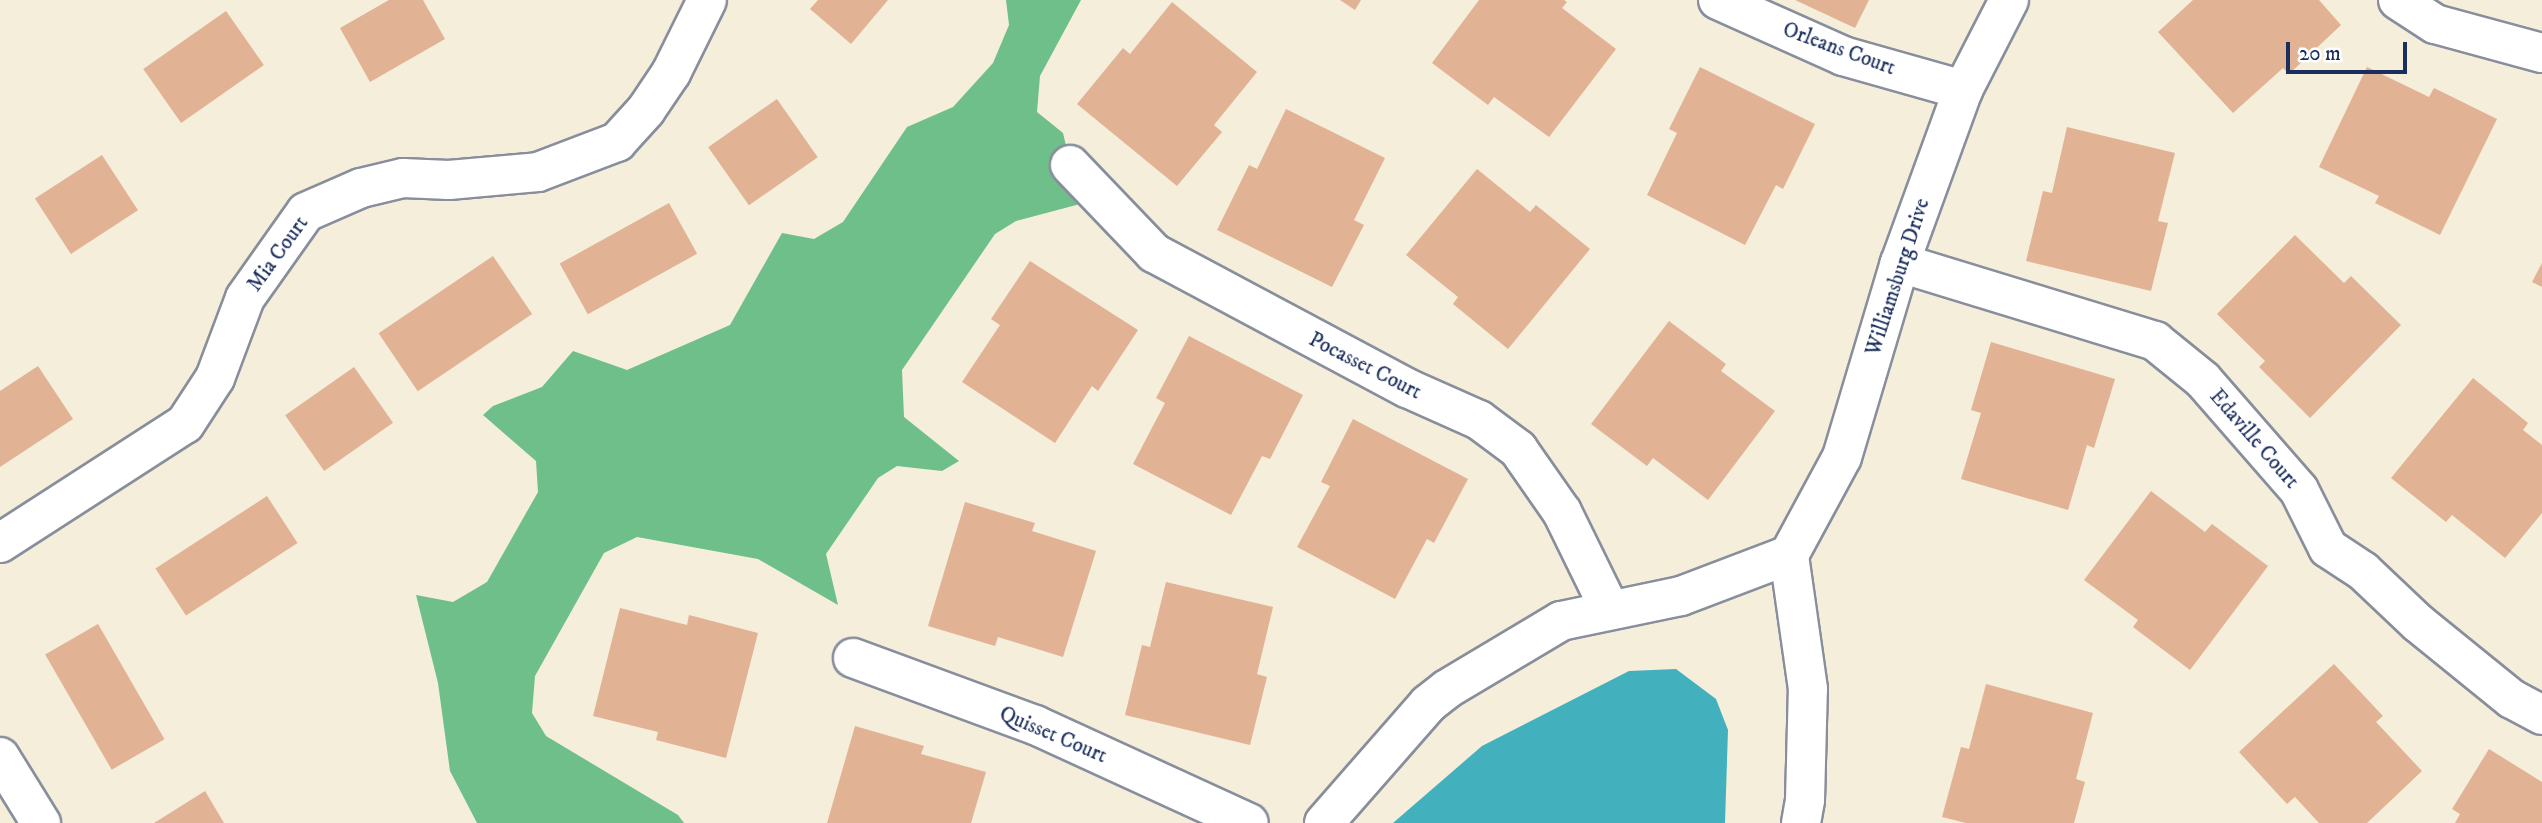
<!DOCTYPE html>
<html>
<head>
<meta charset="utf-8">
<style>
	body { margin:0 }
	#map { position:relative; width:2542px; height:823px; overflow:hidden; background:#f4eedb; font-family:"IM FELL DW Pica",serif }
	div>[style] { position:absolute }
	.forest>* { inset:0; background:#6ebf8a }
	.water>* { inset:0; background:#42b1bd }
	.building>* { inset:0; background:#e2b295; transform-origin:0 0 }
	.roads { filter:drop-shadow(2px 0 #888e9c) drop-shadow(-2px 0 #888e9c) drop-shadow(0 2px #888e9c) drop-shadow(0 -2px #888e9c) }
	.minor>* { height:38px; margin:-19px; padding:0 19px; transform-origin:19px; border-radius:19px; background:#fff }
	span { translate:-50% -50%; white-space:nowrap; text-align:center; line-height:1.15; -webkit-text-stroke:5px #fff; paint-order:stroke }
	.street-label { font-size:21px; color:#1b2f5e }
	.scale { position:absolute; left:2286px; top:42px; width:121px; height:32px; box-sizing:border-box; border:4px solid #1b2f5e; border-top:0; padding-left:9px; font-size:21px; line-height:24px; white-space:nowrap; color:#1b2f5e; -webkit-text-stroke:5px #fff; paint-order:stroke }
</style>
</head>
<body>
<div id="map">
	<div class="forest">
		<div style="clip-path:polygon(1006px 0,1081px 0,1040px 76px,1037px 112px,1063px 133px,1080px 204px,1016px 221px,995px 234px,902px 370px,904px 417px,959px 461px,942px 471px,897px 466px,878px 478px,826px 554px,838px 605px,758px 559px,637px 537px,604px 553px,535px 676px,532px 713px,546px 736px,678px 815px,684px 823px,477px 823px,450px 771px,438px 683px,416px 595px,453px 602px,487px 582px,538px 492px,536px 461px,483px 415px,493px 406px,542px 387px,573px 351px,627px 370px,730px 325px,782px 233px,814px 239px,843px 222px,907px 127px,953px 107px,993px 63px,1009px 25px)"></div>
	</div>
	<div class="water">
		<div style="clip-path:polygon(1676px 669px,1716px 699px,1728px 730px,1725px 823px,1393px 823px,1482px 746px,1629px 671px)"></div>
	</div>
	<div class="building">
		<div style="clip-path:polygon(389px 0,423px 0,445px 39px,370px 82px,340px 28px)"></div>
		<div style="clip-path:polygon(818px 0,888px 0,851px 44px,810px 9px)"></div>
		<div style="clip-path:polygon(1340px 0,1361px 0,1355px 10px)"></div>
		<div style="clip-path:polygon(1479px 0,1564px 0,1567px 2px,1562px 8px,1616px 49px,1549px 137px,1494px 97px,1488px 105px,1432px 63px)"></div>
		<div style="clip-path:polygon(1795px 0,1869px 0,1855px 28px)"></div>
		<div style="clip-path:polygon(2193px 0,2319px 0,2341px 25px,2289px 74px,2283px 68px,2233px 113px,2158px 32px)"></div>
		<div style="clip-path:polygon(1172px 2px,1257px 72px,1214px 125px,1222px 132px,1177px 186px,1077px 104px,1123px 48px,1130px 54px)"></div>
		<div style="left:226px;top:11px;width:66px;height:101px;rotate:55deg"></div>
		<div style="clip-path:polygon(1700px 67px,1815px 124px,1783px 189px,1776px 185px,1745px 245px,1647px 195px,1677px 133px,1669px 129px)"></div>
		<div style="clip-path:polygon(2367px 67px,2429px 97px,2434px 88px,2497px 119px,2440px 235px,2375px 203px,2379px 196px,2319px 167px)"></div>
		<div style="left:777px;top:99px;width:71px;height:84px;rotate:55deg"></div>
		<div style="clip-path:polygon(1286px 109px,1385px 158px,1354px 220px,1364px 225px,1332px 287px,1217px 230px,1249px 165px,1257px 169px)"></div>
		<div style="clip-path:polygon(2067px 127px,2175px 153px,2158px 221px,2168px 223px,2151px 291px,2026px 261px,2043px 191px,2052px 193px)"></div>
		<div style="left:102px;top:155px;width:66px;height:80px;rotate:57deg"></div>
		<div style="clip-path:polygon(1477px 169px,1530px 212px,1536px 205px,1590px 249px,1508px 349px,1453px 304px,1458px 297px,1406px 255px)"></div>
		<div style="left:669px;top:203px;width:58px;height:125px;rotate:61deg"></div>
		<div style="clip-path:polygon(2295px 235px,2344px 283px,2351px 276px,2401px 325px,2310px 418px,2259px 367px,2265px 361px,2217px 314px)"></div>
		<div style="left:493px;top:256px;width:70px;height:138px;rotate:56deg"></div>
		<div style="clip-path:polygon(1030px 261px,1138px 330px,1098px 391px,1092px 386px,1055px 443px,962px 382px,1000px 325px,991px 319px)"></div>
		<div style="clip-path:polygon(2542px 263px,2542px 287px,2532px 282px)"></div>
		<div style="clip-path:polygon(1669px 321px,1726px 364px,1721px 371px,1775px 411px,1708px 500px,1653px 458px,1647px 466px,1591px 424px)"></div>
		<div style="clip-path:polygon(1189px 336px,1303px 395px,1270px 459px,1262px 456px,1231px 515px,1133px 464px,1165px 403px,1156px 398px)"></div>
		<div style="clip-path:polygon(1991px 342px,2115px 379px,2094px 448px,2087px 445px,2068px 510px,1961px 479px,1981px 413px,1971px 410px)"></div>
		<div style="clip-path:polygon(38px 366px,73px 419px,0 467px,0 391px)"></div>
		<div style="left:354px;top:367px;width:68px;height:84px;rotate:55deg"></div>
		<div style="clip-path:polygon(2473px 378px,2528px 423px,2523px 430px,2542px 445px,2542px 513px,2505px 558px,2452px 515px,2446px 522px,2391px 478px)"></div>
		<div style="clip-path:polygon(1353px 419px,1468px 479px,1434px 543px,1427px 539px,1395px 599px,1297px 547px,1330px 486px,1321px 482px)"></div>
		<div style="clip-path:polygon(2151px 491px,2205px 532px,2212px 524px,2268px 566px,2190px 670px,2133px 627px,2138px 620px,2084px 580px)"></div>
		<div style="left:267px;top:496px;width:56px;height:133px;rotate:57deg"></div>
		<div style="clip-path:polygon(965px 502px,1035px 523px,1032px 531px,1096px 551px,1063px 657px,998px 637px,995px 646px,928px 626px)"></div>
		<div style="clip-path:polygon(1166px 582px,1273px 607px,1257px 674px,1267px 677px,1250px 745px,1125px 715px,1142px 645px,1150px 647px)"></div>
		<div style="clip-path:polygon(620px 608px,687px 625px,689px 615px,758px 633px,726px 758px,656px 740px,658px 732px,593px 716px)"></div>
		<div style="left:98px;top:624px;width:133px;height:61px;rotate:60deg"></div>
		<div style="clip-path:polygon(2334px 664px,2383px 716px,2376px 722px,2422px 771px,2367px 823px,2319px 823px,2295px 797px,2287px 804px,2239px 752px)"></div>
		<div style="clip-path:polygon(1986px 684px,2093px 713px,2076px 779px,2085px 782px,2074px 823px,1966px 823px,1942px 817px,1961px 747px,1969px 749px)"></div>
		<div style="clip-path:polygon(855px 726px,924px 746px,921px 754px,986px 772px,971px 823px,827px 823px)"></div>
		<div style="clip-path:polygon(2489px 749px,2542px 782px,2542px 823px,2455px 823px,2460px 814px,2452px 809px)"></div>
		<div style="clip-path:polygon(205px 791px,224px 823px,154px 823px)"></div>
	</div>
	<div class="roads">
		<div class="minor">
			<div style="left:1718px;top:0;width:137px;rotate:24.1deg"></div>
			<div style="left:1843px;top:56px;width:125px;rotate:15.8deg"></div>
			<div style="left:2398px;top:0;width:44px;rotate:33deg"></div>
			<div style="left:2435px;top:24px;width:111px;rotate:15.2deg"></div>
			<div style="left:1070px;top:165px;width:122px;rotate:46.3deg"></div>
			<div style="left:1154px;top:253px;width:287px;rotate:28.1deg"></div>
			<div style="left:1407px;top:388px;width:79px;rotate:24deg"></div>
			<div style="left:1479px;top:420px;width:49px;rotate:36.6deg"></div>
			<div style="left:1518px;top:449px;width:77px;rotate:55.1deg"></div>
			<div style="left:1562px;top:512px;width:109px;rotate:63.9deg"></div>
			<div style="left:1900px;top:263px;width:267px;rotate:17deg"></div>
			<div style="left:2155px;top:341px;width:62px;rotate:39.1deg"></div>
			<div style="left:2203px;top:380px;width:146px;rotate:48.9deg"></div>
			<div style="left:2299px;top:490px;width:65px;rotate:63.4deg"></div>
			<div style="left:2328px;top:548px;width:42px;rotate:33.3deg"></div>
			<div style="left:2363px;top:571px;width:76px;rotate:43.4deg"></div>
			<div style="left:2418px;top:623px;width:121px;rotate:39deg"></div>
			<div style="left:2512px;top:699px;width:34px;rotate:28deg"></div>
			<div style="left:0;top:543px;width:220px;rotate:-32.8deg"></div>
			<div style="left:185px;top:424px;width:55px;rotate:-56.9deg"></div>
			<div style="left:215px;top:378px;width:85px;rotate:-69.4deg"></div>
			<div style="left:245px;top:298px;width:105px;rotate:-54.7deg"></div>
			<div style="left:306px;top:212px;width:60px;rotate:-23.6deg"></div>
			<div style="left:361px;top:188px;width:43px;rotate:-13.4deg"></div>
			<div style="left:403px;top:178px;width:46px;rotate:2.5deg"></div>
			<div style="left:449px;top:180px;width:89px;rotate:-5.1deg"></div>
			<div style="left:538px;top:172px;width:85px;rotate:-20.8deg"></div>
			<div style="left:617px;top:142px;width:43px;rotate:-47.8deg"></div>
			<div style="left:646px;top:110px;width:45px;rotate:-56deg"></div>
			<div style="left:671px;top:73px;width:81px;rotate:-63.7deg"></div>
			<div style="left:853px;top:658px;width:194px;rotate:20.2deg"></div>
			<div style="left:1035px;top:725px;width:235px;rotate:24.6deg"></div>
			<div style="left:0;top:757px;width:78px;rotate:58.2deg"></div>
			<div style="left:1324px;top:823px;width:158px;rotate:-48.8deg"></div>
			<div style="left:1428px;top:704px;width:24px;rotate:-38deg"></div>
			<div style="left:1447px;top:689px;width:133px;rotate:-30.8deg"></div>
			<div style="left:1561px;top:621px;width:123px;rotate:-11.8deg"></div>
			<div style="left:1681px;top:596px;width:116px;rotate:-20.8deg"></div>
			<div style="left:1801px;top:823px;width:23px;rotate:-80deg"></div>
			<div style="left:1805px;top:800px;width:111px;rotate:-88.5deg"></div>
			<div style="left:1808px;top:689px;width:135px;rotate:-98.1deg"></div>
			<div style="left:1789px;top:555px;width:111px;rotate:-61.6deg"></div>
			<div style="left:1842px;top:457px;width:202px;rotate:-73.4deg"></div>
			<div style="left:1900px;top:263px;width:184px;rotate:-70deg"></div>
			<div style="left:1963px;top:90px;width:101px;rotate:-62.9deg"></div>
		</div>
	</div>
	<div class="street-label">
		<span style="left:1839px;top:49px;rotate:20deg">Orleans Court</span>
		<span style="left:278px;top:254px;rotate:-54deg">Mia Court</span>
		<span style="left:1898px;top:277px;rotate:-72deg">Williamsburg Drive</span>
		<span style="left:1365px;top:366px;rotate:27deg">Pocasset Court</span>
		<span style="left:2254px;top:439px;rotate:49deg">Edaville Court</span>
		<span style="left:1053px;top:735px;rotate:23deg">Quisset Court</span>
	</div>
	<div class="scale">20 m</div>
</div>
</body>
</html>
